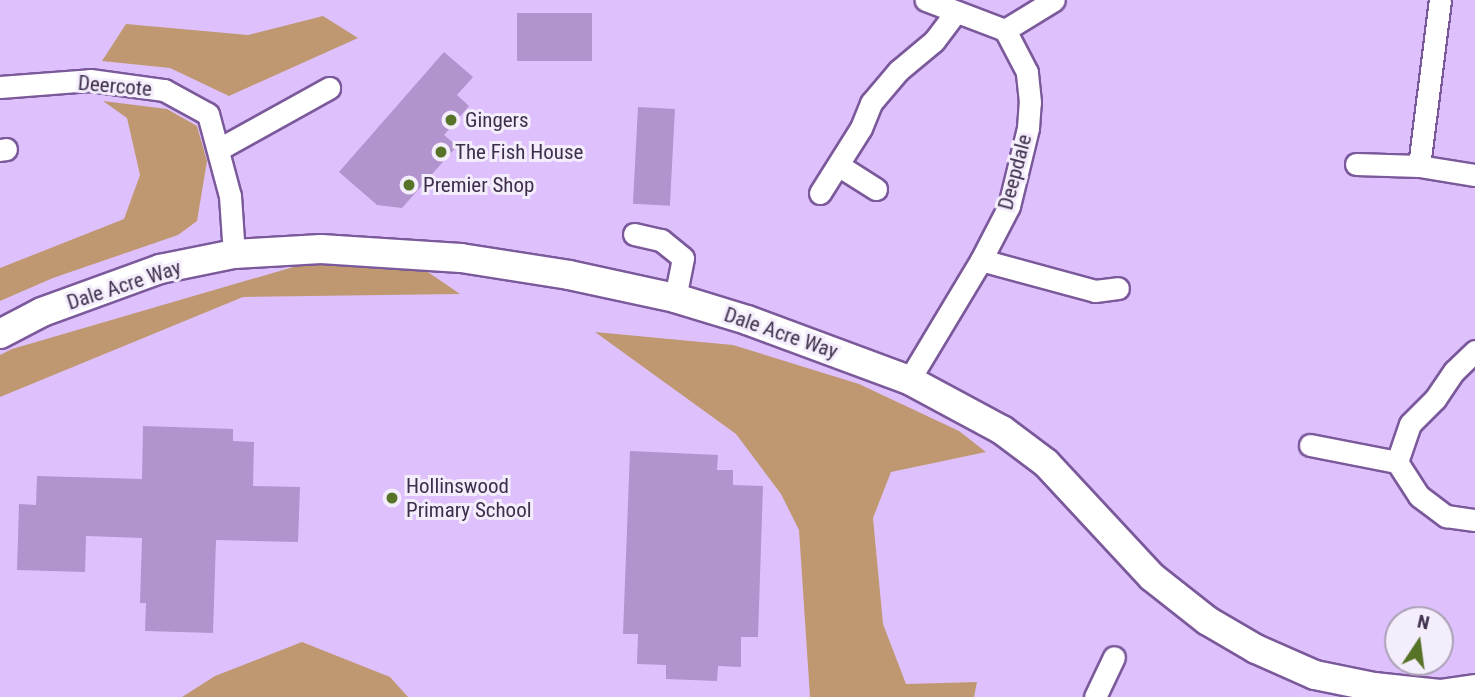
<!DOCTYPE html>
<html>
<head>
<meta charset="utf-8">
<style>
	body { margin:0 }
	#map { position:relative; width:1475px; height:697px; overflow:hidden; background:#dec1fc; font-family:"Roboto Condensed",sans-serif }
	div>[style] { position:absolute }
	.green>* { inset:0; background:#bf9871 }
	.building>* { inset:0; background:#b193ce; transform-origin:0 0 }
	.roads { filter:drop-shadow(2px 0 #7b599b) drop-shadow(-2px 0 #7b599b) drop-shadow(0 2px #7b599b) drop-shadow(0 -2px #7b599b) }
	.minor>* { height:21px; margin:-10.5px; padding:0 10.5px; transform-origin:10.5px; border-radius:10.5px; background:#fff }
	.tertiary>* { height:28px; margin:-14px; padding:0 14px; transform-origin:14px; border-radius:14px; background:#fff }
	.dots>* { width:19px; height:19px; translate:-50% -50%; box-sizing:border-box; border:4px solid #f4edfc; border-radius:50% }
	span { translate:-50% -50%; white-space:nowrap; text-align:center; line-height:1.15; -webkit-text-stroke:6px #f4edfc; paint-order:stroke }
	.street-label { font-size:21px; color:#3e2f4c }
	.poi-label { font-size:21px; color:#3e2f4c }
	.left { translate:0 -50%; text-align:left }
	.north { position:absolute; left:1384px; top:606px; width:70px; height:70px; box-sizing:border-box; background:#f4edfc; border:2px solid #aba1b6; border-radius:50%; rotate:13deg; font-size:19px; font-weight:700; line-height:28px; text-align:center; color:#3e2f4c }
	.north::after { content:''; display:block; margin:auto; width:24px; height:32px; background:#577327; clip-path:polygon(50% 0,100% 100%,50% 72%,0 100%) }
</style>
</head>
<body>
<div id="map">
	<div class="green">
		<div style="clip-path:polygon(323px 16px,358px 38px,229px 96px,170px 68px,102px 61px,126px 24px,248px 35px)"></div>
		<div style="clip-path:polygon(103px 101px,167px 109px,197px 126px,207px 161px,197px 221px,178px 235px,53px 278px,0 301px,0 268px,124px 219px,140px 175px,127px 118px)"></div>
		<div style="clip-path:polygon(307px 263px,422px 268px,460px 294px,243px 297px,0 397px,0 355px,12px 349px)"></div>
		<div style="clip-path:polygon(595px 332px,733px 345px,859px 384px,959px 431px,986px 452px,891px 472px,873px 518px,883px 624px,906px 684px,977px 682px,974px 697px,810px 697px,799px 530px,781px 494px,736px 434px)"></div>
		<div style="clip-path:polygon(302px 642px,390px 677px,408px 697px,182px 697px,215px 676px)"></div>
	</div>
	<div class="building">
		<div style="left:517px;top:13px;width:75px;height:48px"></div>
		<div style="clip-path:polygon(444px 52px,473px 77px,457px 95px,469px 106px,444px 135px,457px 146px,402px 208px,377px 205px,339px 172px)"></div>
		<div style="left:638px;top:107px;width:37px;height:97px;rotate:3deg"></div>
		<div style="clip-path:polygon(143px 426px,233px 429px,233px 441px,254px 442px,253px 486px,300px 487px,298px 542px,216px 540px,213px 633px,145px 631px,146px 603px,140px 603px,142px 538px,86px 536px,85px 572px,17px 570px,19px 504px,36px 505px,37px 476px,142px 479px)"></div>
		<div style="clip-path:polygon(630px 451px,718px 455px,717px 470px,733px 470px,733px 485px,763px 486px,758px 637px,741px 637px,741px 667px,718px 666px,717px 681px,666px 679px,666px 665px,637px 664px,638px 634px,623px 634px)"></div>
	</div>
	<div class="roads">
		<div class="minor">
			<div style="left:1005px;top:30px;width:57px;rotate:-31.5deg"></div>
			<div style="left:0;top:87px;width:90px;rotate:-4.4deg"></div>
			<div style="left:90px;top:80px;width:75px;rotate:7.7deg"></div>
			<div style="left:164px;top:90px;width:50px;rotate:28.6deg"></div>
			<div style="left:208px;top:114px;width:85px;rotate:75deg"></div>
			<div style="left:230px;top:196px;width:58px;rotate:86.1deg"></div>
			<div style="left:219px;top:149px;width:126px;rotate:-29deg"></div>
			<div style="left:0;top:150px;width:6px;rotate:-9deg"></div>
			<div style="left:1356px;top:164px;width:63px;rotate:1.8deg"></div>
			<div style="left:1419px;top:166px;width:57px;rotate:9.1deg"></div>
			<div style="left:838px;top:165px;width:45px;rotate:32.3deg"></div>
			<div style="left:1419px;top:166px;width:167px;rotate:-82.8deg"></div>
			<div style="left:820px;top:193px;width:77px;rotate:-57.8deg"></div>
			<div style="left:861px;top:128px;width:27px;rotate:-68deg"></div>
			<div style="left:871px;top:103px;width:42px;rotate:-49.8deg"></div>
			<div style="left:898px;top:71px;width:47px;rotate:-39.8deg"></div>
			<div style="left:934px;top:41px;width:36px;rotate:-53deg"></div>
			<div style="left:634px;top:234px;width:28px;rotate:13deg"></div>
			<div style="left:661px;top:240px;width:28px;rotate:39deg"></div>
			<div style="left:683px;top:258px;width:41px;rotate:101.3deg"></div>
			<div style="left:981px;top:260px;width:118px;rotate:15.2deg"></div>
			<div style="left:1095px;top:291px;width:23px;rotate:-7deg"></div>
			<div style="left:1475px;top:351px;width:29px;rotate:136deg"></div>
			<div style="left:1454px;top:371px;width:34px;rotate:124deg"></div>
			<div style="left:1435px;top:399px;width:35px;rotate:135deg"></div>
			<div style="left:1410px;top:424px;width:40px;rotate:108.9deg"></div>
			<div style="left:1397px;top:462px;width:40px;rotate:57.1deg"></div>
			<div style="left:1419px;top:496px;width:34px;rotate:37deg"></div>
			<div style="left:1446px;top:516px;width:29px;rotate:8deg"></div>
			<div style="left:909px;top:380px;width:140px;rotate:-59deg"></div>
			<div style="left:981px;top:260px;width:61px;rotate:-62.6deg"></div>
			<div style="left:1009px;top:206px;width:80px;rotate:-76.3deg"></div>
			<div style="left:1028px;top:128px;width:26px;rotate:-86deg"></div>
			<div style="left:1030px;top:102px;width:30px;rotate:-96deg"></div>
			<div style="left:1027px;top:72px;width:47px;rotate:-117.6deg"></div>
			<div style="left:1005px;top:30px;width:85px;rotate:-159.2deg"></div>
			<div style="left:1310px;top:445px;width:89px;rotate:11.1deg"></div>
			<div style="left:1095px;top:697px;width:44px;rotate:-64.6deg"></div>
		</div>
		<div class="tertiary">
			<div style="left:0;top:334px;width:47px;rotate:-27.6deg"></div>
			<div style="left:42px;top:312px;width:126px;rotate:-20deg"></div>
			<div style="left:160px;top:269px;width:76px;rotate:-11.5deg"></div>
			<div style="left:234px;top:254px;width:87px;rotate:-3.3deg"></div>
			<div style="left:321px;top:249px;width:140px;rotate:3.7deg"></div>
			<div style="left:461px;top:258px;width:109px;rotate:8.9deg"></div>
			<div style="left:569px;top:275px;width:108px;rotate:12.2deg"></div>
			<div style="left:675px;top:298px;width:75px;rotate:17deg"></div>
			<div style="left:747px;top:320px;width:173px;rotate:20.3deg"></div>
			<div style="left:909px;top:380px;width:106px;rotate:28.3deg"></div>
			<div style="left:1002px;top:430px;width:55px;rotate:36.9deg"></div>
			<div style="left:1046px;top:463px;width:156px;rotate:47.1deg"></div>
			<div style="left:1152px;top:577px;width:71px;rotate:38.2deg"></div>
			<div style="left:1208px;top:621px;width:56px;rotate:30.3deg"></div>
			<div style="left:1256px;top:649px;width:64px;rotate:23.8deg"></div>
			<div style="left:1315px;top:675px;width:60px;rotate:11.5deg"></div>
			<div style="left:1374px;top:687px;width:66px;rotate:6.1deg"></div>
			<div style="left:1440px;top:694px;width:35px;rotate:-8deg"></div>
		</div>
	</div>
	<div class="dots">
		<div style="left:451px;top:120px;background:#577327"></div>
		<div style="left:441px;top:152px;background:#577327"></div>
		<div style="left:409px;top:185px;background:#577327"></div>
		<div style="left:392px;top:498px;background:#577327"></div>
	</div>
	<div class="street-label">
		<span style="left:115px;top:86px;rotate:5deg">Deercote</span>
		<span style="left:1015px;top:172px;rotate:-75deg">Deepdale</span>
		<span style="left:124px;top:285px;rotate:-18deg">Dale Acre Way</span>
		<span style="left:781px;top:333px;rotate:19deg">Dale Acre Way</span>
	</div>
	<div class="poi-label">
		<span class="left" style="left:465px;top:120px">Gingers</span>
		<span class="left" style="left:455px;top:152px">The Fish House</span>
		<span class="left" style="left:423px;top:185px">Premier Shop</span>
		<span class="left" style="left:406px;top:498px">Hollinswood<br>Primary School</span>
	</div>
	<div class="north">N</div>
</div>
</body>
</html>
